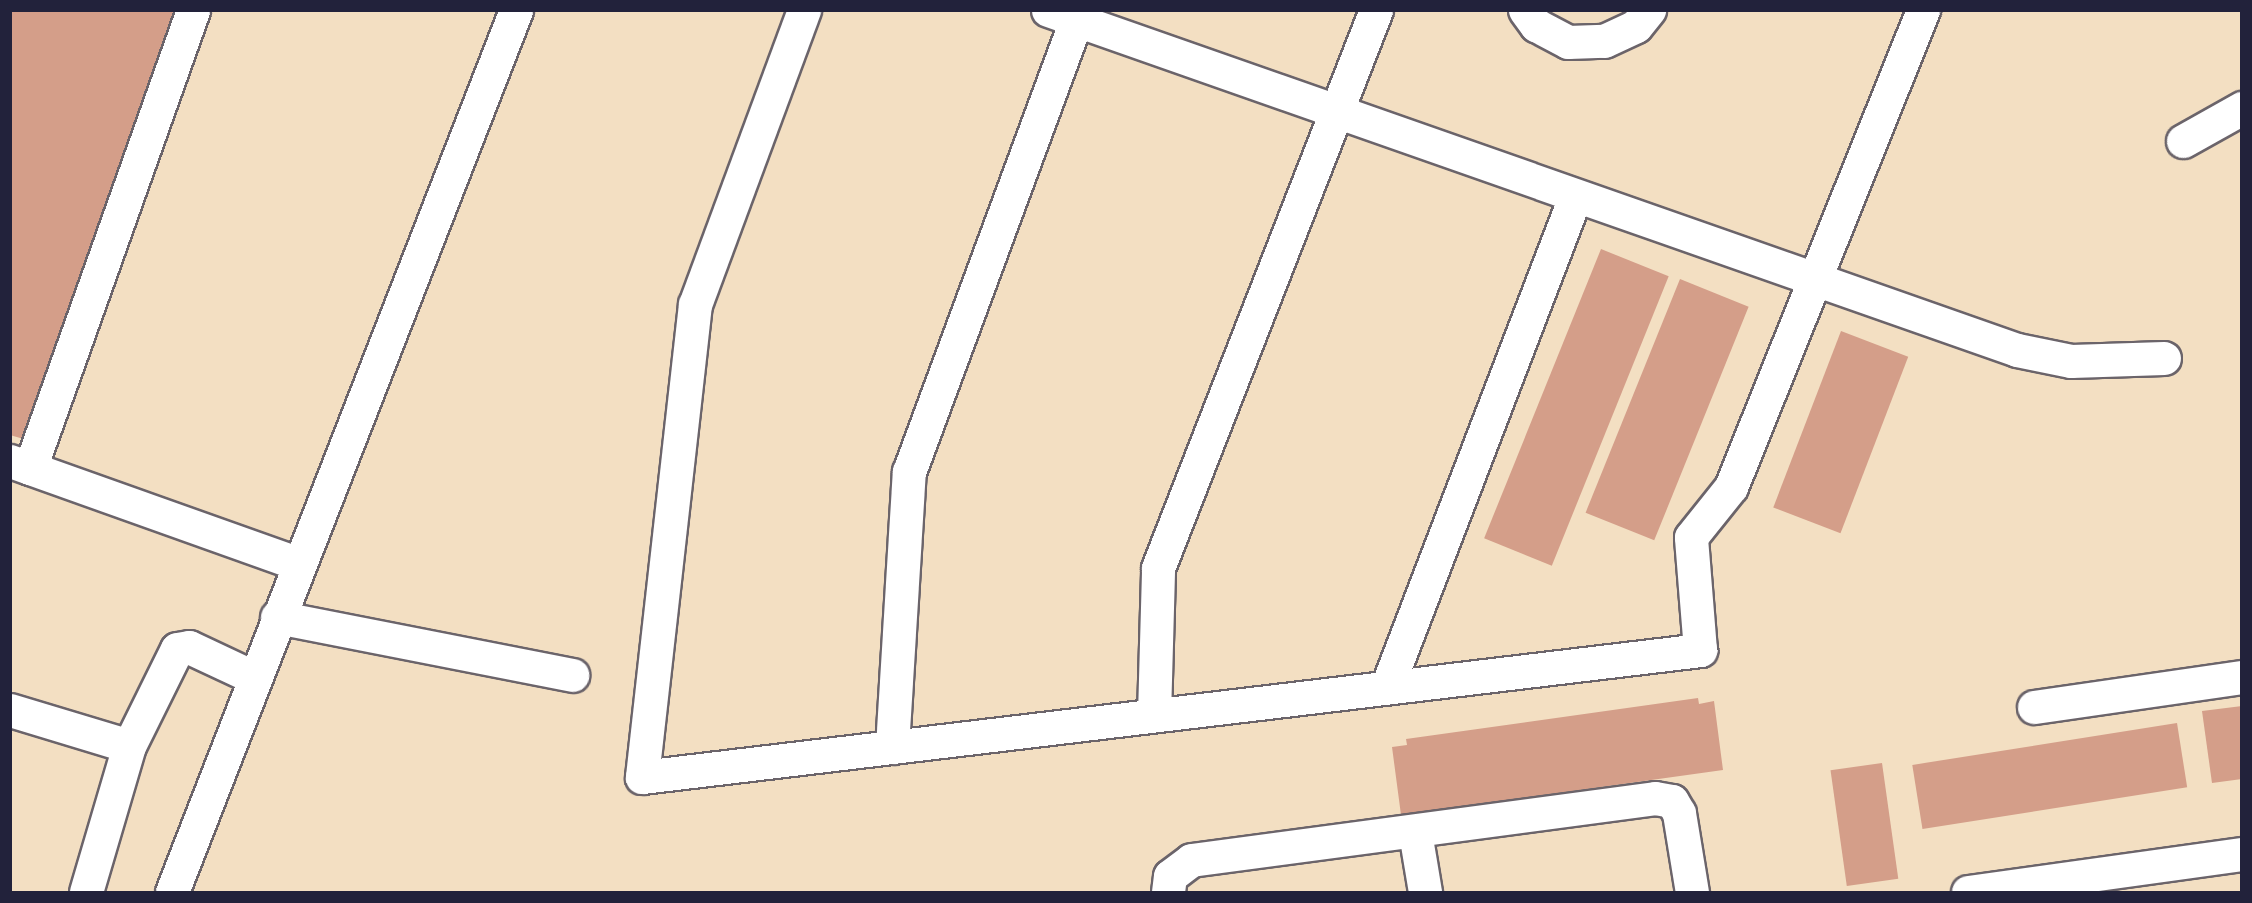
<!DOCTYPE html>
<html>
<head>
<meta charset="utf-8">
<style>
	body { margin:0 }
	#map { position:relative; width:2252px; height:903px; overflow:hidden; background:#f3dfc2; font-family:"Gochi Hand",sans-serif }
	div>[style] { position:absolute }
	.building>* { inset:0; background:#d49e89; transform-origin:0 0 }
	.roads { filter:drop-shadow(2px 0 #6b646a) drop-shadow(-2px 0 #6b646a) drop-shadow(0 2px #6b646a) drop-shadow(0 -2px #6b646a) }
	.minor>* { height:33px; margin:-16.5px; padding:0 16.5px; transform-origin:16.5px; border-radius:16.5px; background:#fff }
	span { translate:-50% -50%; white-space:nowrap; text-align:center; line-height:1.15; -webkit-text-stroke:4.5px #fbf7ec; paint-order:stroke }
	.frame { position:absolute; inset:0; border:12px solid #22223b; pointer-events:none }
</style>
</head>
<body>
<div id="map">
	<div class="building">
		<div style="clip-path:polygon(10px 10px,183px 10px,27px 440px,10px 435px)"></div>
		<div style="left:1601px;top:249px;width:73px;height:312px;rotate:22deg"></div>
		<div style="left:1680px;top:279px;width:74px;height:252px;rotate:22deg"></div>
		<div style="left:1841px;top:331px;width:72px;height:189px;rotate:21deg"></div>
		<div style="clip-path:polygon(1698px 698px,1699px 704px,1714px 701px,1723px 770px,1401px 815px,1392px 747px,1407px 745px,1406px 739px)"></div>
		<div style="clip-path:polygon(2242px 706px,2242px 779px,2212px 783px,2202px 711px)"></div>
		<div style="left:2177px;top:723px;width:65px;height:268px;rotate:81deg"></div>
		<div style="left:1882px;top:763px;width:117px;height:52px;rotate:82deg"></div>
	</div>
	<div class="roads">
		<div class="minor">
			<div style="left:804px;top:10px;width:314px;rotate:110.3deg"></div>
			<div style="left:695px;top:304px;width:476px;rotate:96.4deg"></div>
			<div style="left:642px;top:777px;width:1066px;rotate:-6.84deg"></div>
			<div style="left:1700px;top:650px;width:113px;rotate:-94.6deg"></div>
			<div style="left:1691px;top:537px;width:64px;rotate:-51.3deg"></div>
			<div style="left:1731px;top:487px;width:514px;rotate:-68.07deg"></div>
			<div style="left:1048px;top:10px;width:1027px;rotate:19.33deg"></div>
			<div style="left:2017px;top:350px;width:55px;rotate:11.5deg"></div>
			<div style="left:2071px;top:361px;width:93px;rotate:-1.8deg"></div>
			<div style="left:1525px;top:10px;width:19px;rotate:54deg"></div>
			<div style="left:1536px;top:25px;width:36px;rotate:28deg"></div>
			<div style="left:1568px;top:42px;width:36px;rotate:-2deg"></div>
			<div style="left:1604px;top:41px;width:35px;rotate:-25deg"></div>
			<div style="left:1636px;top:26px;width:21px;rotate:-51deg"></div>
			<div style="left:2183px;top:141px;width:68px;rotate:-29.2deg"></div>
			<div style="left:10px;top:461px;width:305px;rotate:19.6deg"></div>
			<div style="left:30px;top:468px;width:486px;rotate:-70.4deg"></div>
			<div style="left:277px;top:617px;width:301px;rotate:11.1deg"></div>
			<div style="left:1387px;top:687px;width:525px;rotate:-69.01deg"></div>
			<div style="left:2034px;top:707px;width:210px;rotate:-8.2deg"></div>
			<div style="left:10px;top:710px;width:124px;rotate:16.8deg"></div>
			<div style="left:1154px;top:715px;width:147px;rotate:-88.4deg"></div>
			<div style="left:1158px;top:568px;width:599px;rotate:-68.66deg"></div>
			<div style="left:892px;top:747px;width:276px;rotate:-86.5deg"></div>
			<div style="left:909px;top:472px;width:493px;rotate:-69.7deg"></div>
			<div style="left:1415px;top:832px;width:61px;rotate:80.5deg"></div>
			<div style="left:86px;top:892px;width:152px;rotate:-73.6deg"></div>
			<div style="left:129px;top:746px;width:108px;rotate:-63.7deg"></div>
			<div style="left:177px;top:649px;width:12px;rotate:-9deg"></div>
			<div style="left:189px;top:647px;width:71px;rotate:25.1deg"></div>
			<div style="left:172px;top:892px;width:947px;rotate:-68.69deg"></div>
			<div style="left:1168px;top:892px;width:16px;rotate:-83deg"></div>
			<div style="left:1170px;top:876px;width:26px;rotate:-37deg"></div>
			<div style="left:1191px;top:860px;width:468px;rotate:-7.6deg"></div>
			<div style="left:1655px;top:798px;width:17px;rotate:10deg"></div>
			<div style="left:1672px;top:801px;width:14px;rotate:60deg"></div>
			<div style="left:1679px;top:813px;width:80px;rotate:80.7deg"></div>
			<div style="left:1968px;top:892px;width:277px;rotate:-7.9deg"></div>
		</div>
	</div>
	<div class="frame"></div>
</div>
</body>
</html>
